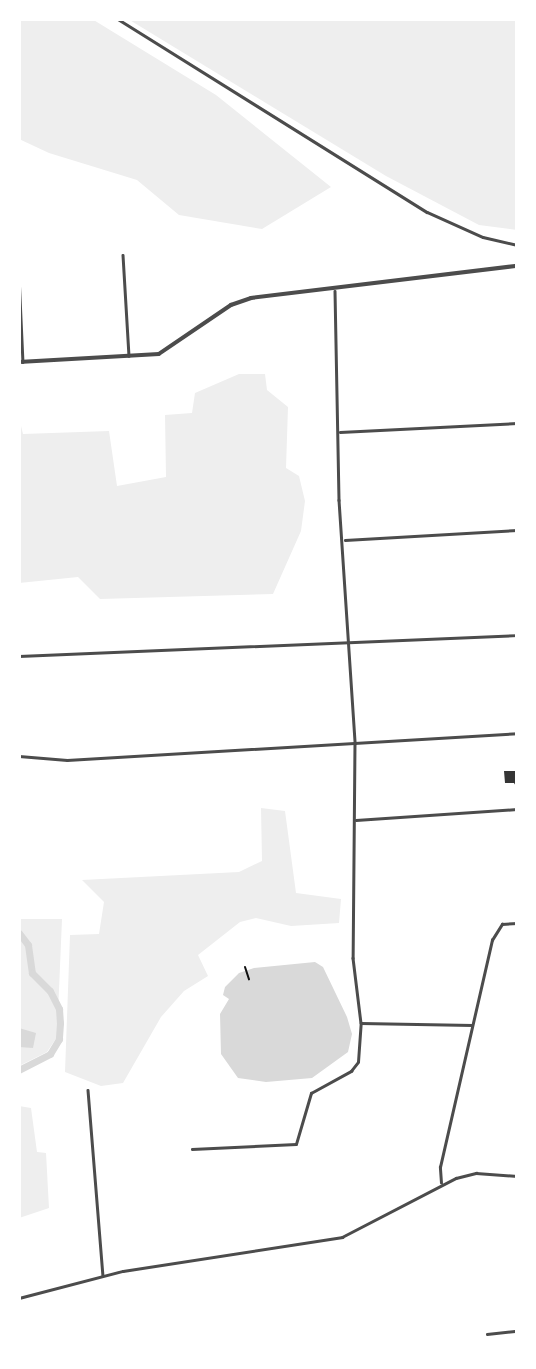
<!DOCTYPE html>
<html>
<head>
<meta charset="utf-8">
<style>
	body { margin:0 }
	#map { position:relative; width:536px; height:1369px; overflow:hidden; background:#fff; font-family:Bitter,serif }
	div>[style] { position:absolute }
	.green>* { inset:0; background:#eee }
	.water>* { inset:0; background:#d9d9d9 }
	.canal>* { height:7px; margin:-3.5px; padding:0 3.5px; transform-origin:3.5px; border-radius:3.5px; background:#d9d9d9 }
	.building>* { inset:0; background:#353535 }
	.path>* { height:2px; margin:-1px; padding:0 1px; transform-origin:1px; border-radius:1px; background:#111 }
	.minor>* { height:2.5px; margin:-1.25px; padding:0 1.25px; transform-origin:1.25px; border-radius:1.25px; background:#4c4c4c }
	.tertiary>* { height:3.5px; margin:-1.75px; padding:0 1.75px; transform-origin:1.75px; border-radius:1.75px; background:#4c4c4c }
	span { translate:-50% -50%; white-space:nowrap; text-align:center; line-height:1.15; -webkit-text-stroke:6px #fff; paint-order:stroke }
	.frame { position:absolute; inset:0; border:21px solid #fff; pointer-events:none }
</style>
</head>
<body>
<div id="map">
	<div class="green">
		<div style="clip-path:polygon(19px 19px,92px 19px,216px 95px,331px 187px,262px 229px,179px 215px,137px 180px,49px 153px,19px 139px)"></div>
		<div style="clip-path:polygon(128px 19px,517px 19px,517px 230px,479px 225px,386px 176px)"></div>
		<div style="clip-path:polygon(239px 374px,265px 374px,267px 390px,288px 407px,286px 468px,299px 476px,305px 501px,301px 531px,273px 594px,100px 599px,78px 577px,19px 583px,19px 418px,23px 434px,109px 431px,117px 486px,166px 477px,165px 415px,192px 413px,195px 393px)"></div>
		<div style="clip-path:polygon(261px 808px,285px 811px,296px 893px,341px 899px,339px 923px,291px 926px,256px 918px,240px 922px,198px 955px,208px 976px,184px 991px,161px 1017px,123px 1083px,101px 1086px,65px 1072px,70px 935px,99px 934px,104px 902px,82px 880px,239px 872px,262px 861px)"></div>
		<div style="clip-path:polygon(19px 919px,62px 919px,57px 1037px,47px 1052px,19px 1066px)"></div>
		<div style="clip-path:polygon(19px 1106px,31px 1108px,37px 1152px,46px 1153px,49px 1208px,19px 1218px)"></div>
	</div>
	<div class="water">
		<div style="clip-path:polygon(315px 962px,323px 967px,347px 1017px,352px 1034px,348px 1052px,312px 1078px,266px 1082px,238px 1078px,221px 1054px,220px 1014px,229px 999px,223px 995px,225px 987px,239px 973px,254px 968px)"></div>
		<div style="clip-path:polygon(19px 1028px,36px 1033px,33px 1048px,19px 1047px)"></div>
	</div>
	<div class="canal">
		<div style="left:19px;top:933px;width:15px;rotate:53deg"></div>
		<div style="left:28px;top:945px;width:28px;rotate:82deg"></div>
		<div style="left:32px;top:973px;width:25px;rotate:45deg"></div>
		<div style="left:50px;top:991px;width:20px;rotate:63deg"></div>
		<div style="left:59px;top:1009px;width:14px;rotate:86deg"></div>
		<div style="left:60px;top:1023px;width:16px;rotate:94deg"></div>
		<div style="left:59px;top:1039px;width:17px;rotate:121deg"></div>
		<div style="left:50px;top:1054px;width:35px;rotate:153deg"></div>
	</div>
	<div class="building">
		<div style="clip-path:polygon(504px 771px,517px 771px,517px 788px,514px 783px,505px 783px)"></div>
	</div>
	<div class="path">
		<div style="left:245px;top:967px;width:13px;rotate:72deg"></div>
	</div>
	<div class="minor">
		<div style="left:118px;top:19px;width:364px;rotate:32deg"></div>
		<div style="left:427px;top:212px;width:61px;rotate:24.1deg"></div>
		<div style="left:483px;top:237px;width:35px;rotate:13deg"></div>
		<div style="left:123px;top:255px;width:101px;rotate:86.6deg"></div>
		<div style="left:19px;top:275px;width:87px;rotate:87.4deg"></div>
		<div style="left:335px;top:291px;width:209px;rotate:88.9deg"></div>
		<div style="left:339px;top:500px;width:244px;rotate:86.2deg"></div>
		<div style="left:355px;top:743px;width:215px;rotate:90.5deg"></div>
		<div style="left:353px;top:958px;width:65px;rotate:83deg"></div>
		<div style="left:361px;top:1023px;width:111px;rotate:1deg"></div>
		<div style="left:340px;top:432px;width:177px;rotate:-2.9deg"></div>
		<div style="left:345px;top:540px;width:172px;rotate:-3.3deg"></div>
		<div style="left:19px;top:656px;width:498px;rotate:-2.4deg"></div>
		<div style="left:19px;top:756px;width:48px;rotate:4.8deg"></div>
		<div style="left:67px;top:760px;width:451px;rotate:-3.4deg"></div>
		<div style="left:356px;top:820px;width:161px;rotate:-3.9deg"></div>
		<div style="left:88px;top:1090px;width:186px;rotate:85.4deg"></div>
		<div style="left:192px;top:1149px;width:104px;rotate:-2.8deg"></div>
		<div style="left:296px;top:1144px;width:53px;rotate:-73.6deg"></div>
		<div style="left:311px;top:1093px;width:46px;rotate:-28.8deg"></div>
		<div style="left:351px;top:1071px;width:11px;rotate:-52deg"></div>
		<div style="left:358px;top:1062px;width:39px;rotate:-86deg"></div>
		<div style="left:441px;top:1183px;width:16px;rotate:-94deg"></div>
		<div style="left:440px;top:1167px;width:233px;rotate:-77.1deg"></div>
		<div style="left:492px;top:940px;width:19px;rotate:-58deg"></div>
		<div style="left:502px;top:924px;width:15px;rotate:-4deg"></div>
		<div style="left:19px;top:1298px;width:107px;rotate:-14.6deg"></div>
		<div style="left:123px;top:1271px;width:222px;rotate:-8.8deg"></div>
		<div style="left:342px;top:1237px;width:128px;rotate:-27.4deg"></div>
		<div style="left:456px;top:1178px;width:21px;rotate:-14deg"></div>
		<div style="left:476px;top:1173px;width:41px;rotate:4.2deg"></div>
		<div style="left:487px;top:1334px;width:30px;rotate:-6deg"></div>
	</div>
	<div class="tertiary">
		<div style="left:19px;top:362px;width:140px;rotate:-3.3deg"></div>
		<div style="left:159px;top:354px;width:87px;rotate:-34.2deg"></div>
		<div style="left:231px;top:305px;width:21px;rotate:-19deg"></div>
		<div style="left:251px;top:298px;width:268px;rotate:-6.9deg"></div>
	</div>
	<div class="frame"></div>
</div>
</body>
</html>
